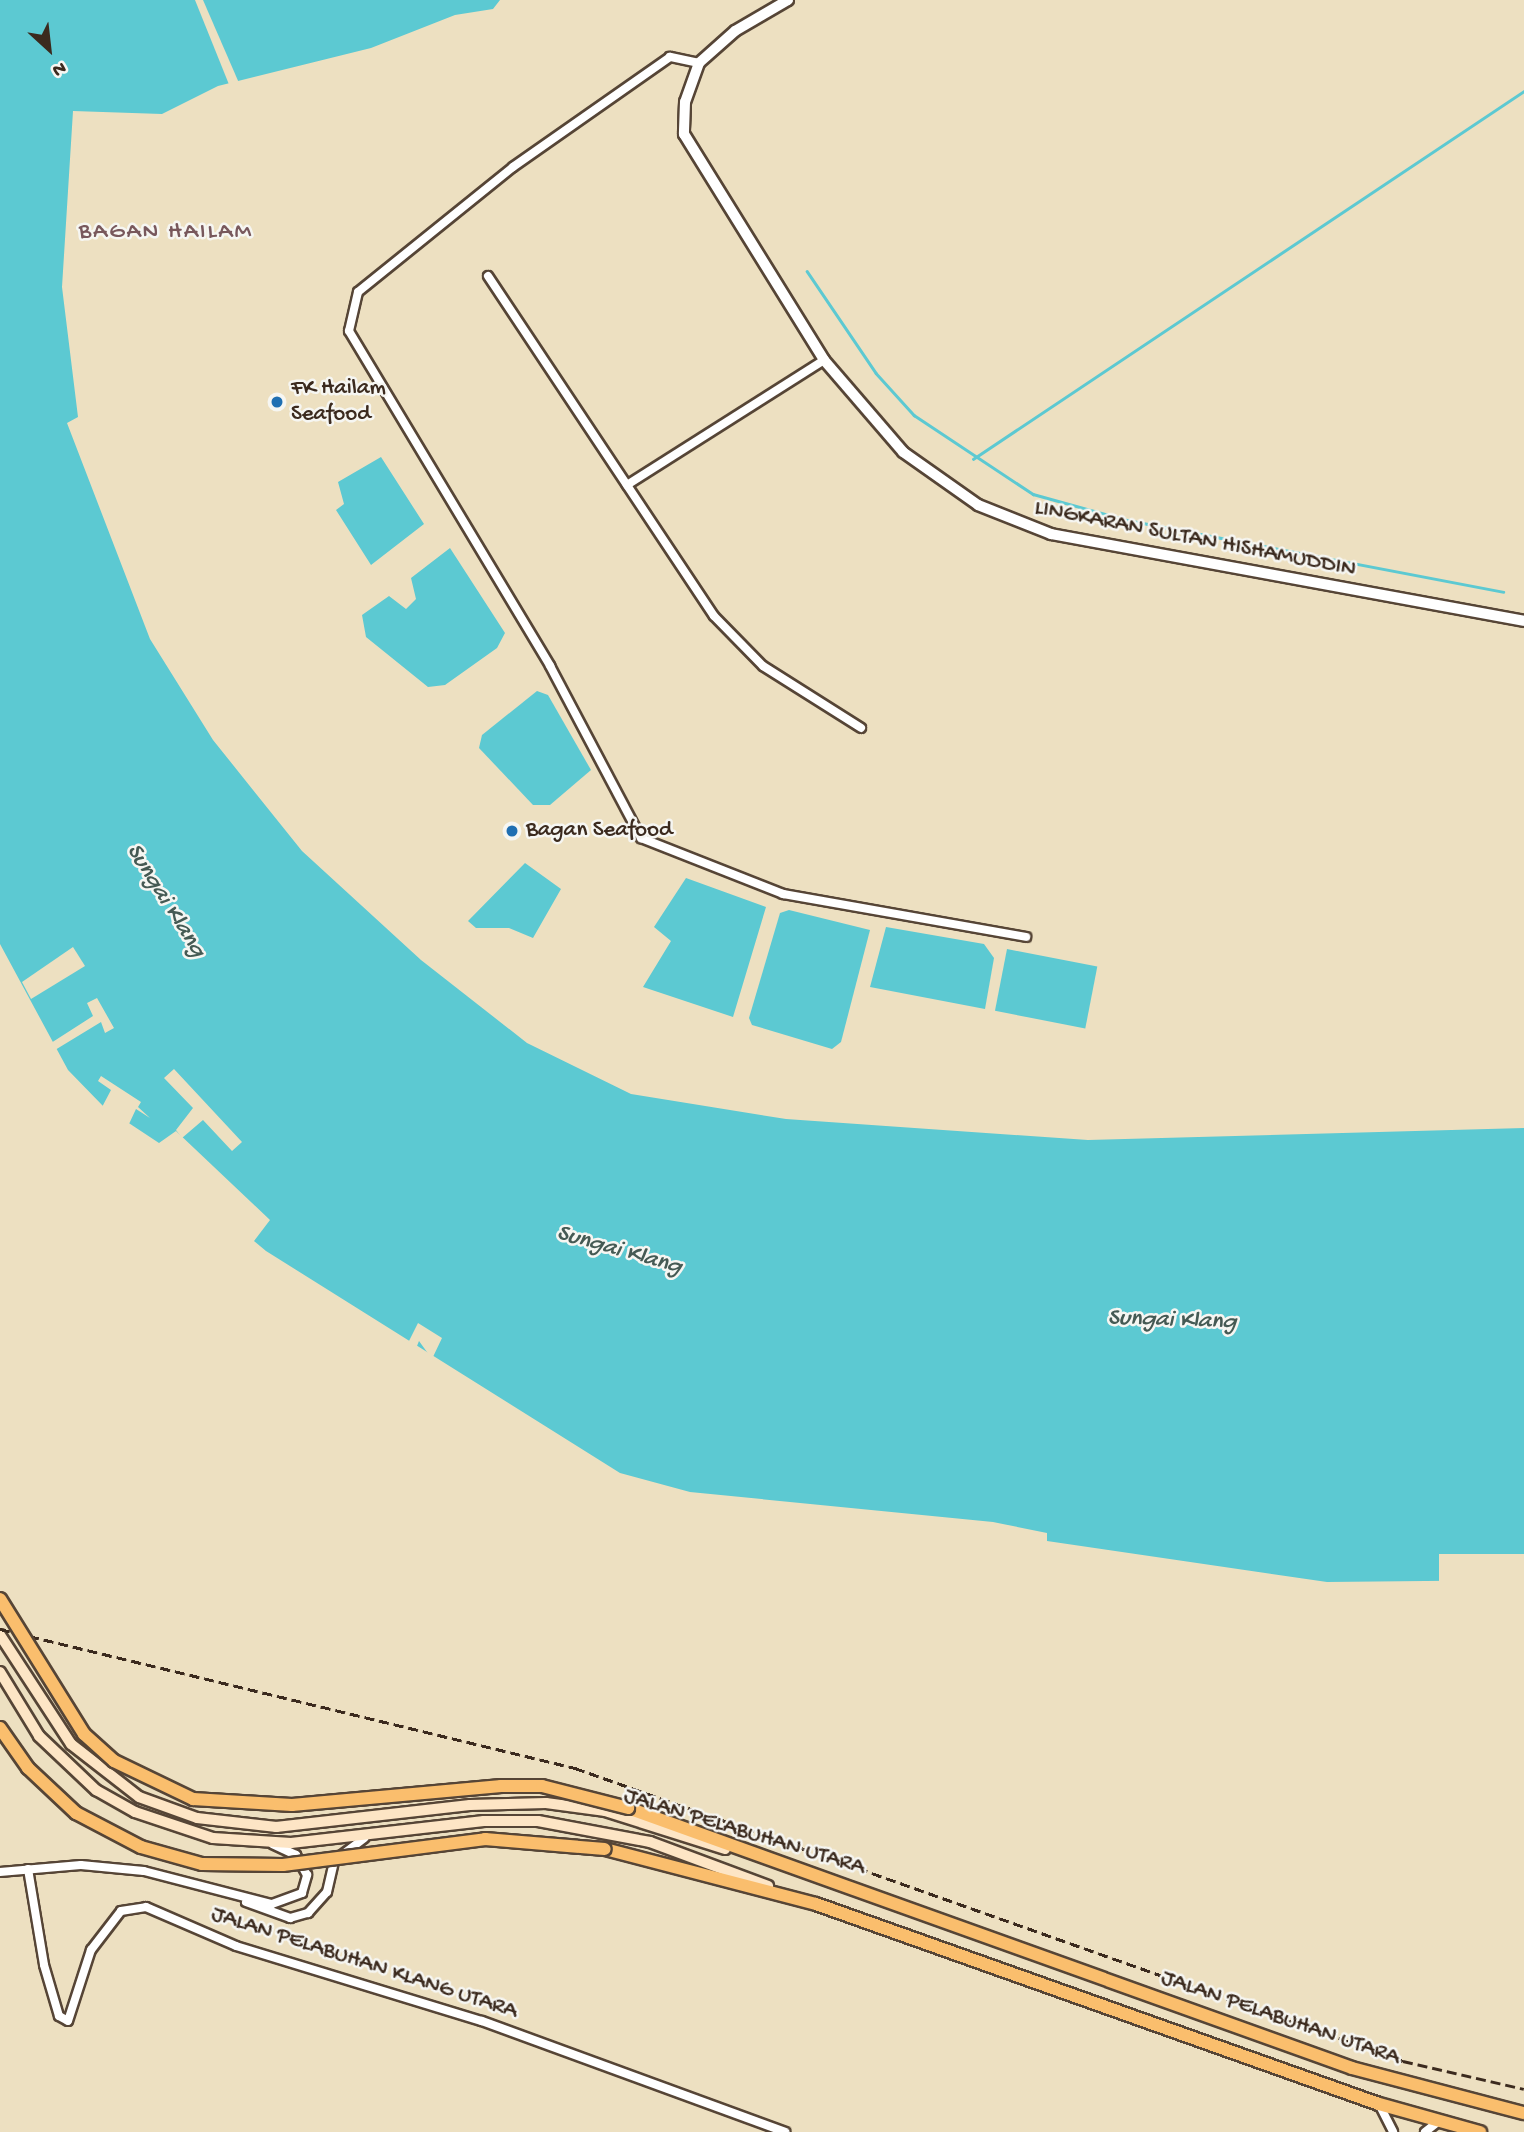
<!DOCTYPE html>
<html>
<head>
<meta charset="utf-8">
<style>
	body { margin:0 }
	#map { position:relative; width:1524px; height:2132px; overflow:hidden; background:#ede0c1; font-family:"Gochi Hand",sans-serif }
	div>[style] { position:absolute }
	.water>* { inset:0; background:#5cc9d2; transform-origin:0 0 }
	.pier>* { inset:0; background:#ede0c1; transform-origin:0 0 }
	.stream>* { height:2.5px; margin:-1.25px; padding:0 1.25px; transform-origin:1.25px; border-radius:1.25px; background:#5cc9d2 }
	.roads { filter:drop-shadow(2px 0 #564536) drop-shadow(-2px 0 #564536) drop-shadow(0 2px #564536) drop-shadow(0 -2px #564536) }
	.minor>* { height:8px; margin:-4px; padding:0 4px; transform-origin:4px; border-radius:4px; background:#fff }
	.tertiary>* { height:10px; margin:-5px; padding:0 5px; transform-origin:5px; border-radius:5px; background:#fff }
	.secondary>* { height:10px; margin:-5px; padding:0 5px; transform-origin:5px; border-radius:5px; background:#fde5c5 }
	.primary>* { height:12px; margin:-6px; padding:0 6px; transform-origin:6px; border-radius:6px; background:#fabe6d }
	.rail>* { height:2.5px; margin-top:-1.25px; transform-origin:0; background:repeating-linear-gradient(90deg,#3b2a1e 0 10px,transparent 0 15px) }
	.bridges { filter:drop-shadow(2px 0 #564536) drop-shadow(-2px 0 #564536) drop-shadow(0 2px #564536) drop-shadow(0 -2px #564536) }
	.primary-bridge>* { height:12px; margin:-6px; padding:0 6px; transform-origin:6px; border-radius:6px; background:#fabe6d }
	.dots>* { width:19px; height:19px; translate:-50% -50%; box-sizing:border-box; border:4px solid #f6f6f2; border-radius:50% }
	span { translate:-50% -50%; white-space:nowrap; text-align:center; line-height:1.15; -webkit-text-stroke:5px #f6f6f2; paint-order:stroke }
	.poi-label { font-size:23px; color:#3b2a1e }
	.left { translate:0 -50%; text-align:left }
	.street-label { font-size:23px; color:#3b2a1e }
	.neighbourhood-label { font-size:24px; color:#78585c; letter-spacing:2px }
	.water-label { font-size:24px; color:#455a54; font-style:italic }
	.north { position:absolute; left:14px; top:14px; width:70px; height:70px; -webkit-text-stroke:5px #f6f6f2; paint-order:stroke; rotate:153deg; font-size:19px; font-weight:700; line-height:28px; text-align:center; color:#3b2a1e }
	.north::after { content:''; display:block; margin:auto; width:24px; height:32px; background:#3b2a1e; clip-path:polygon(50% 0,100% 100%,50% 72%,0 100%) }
</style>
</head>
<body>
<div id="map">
	<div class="water">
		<div style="clip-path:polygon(0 0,500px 0,493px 9px,455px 15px,371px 48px,218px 86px,162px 114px,73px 111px,62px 287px,78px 417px,67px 423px,150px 639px,213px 740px,302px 851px,421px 960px,527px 1043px,631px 1094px,786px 1119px,1088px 1140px,1524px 1128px,1524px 1580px,1327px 1582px,1047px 1541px,1047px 1533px,993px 1522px,690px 1492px,620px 1473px,266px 1251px,254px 1241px,270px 1220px,176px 1131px,159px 1143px,103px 1106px,68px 1070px,0 944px)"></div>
		<div style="clip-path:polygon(381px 457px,424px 524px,371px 565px,336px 510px,344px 504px,338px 482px)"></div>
		<div style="clip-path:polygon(450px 548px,505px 633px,497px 648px,445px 685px,428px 687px,366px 637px,362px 615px,389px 596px,406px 609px,416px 599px,411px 578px)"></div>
		<div style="clip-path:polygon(537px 691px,548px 695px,591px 770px,550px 805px,533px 805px,479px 748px,482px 735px)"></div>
		<div style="clip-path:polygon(525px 863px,561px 889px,533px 938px,509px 928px,476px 928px,468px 921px)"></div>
		<div style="clip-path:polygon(686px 878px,766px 907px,733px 1017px,643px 987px,671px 941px,654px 927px)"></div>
		<div style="clip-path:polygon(789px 910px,870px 930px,841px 1042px,832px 1049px,752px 1025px,749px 1018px,780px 913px)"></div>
		<div style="clip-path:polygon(886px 927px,984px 944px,994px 958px,985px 1009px,870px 987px)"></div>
		<div style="left:1007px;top:949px;width:92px;height:63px;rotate:11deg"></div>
	</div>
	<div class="pier">
		<div style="clip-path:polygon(195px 0,203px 0,239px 83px,230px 87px)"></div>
		<div style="clip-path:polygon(73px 947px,85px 966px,31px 999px,22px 982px)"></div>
		<div style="clip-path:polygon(97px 998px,114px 1028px,105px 1033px,101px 1022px,55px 1050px,51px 1043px,93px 1016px,87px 1003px)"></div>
		<div style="clip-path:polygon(174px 1069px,242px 1142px,232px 1151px,203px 1120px,182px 1138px,176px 1130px,193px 1108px,164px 1078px)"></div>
		<div style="clip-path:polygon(101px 1076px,141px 1102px,138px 1107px,150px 1118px,136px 1109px,129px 1124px,101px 1109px,111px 1090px,98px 1081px)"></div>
		<div style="clip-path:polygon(418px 1323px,442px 1338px,432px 1359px,419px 1341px,415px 1351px,407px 1345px)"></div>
		<div style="left:1524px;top:1554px;width:29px;height:85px;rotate:90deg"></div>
	</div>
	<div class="stream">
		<div style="left:807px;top:271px;width:123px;rotate:55.9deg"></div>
		<div style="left:876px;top:373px;width:57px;rotate:47.9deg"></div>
		<div style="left:914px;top:415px;width:143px;rotate:33.6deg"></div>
		<div style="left:1033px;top:494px;width:98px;rotate:15.5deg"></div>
		<div style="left:1127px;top:520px;width:383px;rotate:10.8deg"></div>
		<div style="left:973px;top:459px;width:663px;rotate:-33.74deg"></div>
	</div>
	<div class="roads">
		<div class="minor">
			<div style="left:699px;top:63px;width:30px;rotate:-168deg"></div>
			<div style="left:670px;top:57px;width:192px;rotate:145deg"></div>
			<div style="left:513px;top:167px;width:199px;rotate:141.1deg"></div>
			<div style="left:358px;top:292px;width:40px;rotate:103deg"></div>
			<div style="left:349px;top:331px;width:391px;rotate:59deg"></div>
			<div style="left:550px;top:666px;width:195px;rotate:62.1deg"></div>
			<div style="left:641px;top:838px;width:153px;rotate:21.5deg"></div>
			<div style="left:783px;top:894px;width:247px;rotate:10deg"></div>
			<div style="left:488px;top:276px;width:408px;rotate:56.4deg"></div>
			<div style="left:714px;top:616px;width:70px;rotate:45.6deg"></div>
			<div style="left:763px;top:666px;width:116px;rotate:32.3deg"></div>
			<div style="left:627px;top:485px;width:233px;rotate:-32.4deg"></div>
			<div style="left:28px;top:1869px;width:97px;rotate:80.5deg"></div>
			<div style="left:44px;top:1965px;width:53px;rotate:73.6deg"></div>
			<div style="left:59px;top:2016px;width:10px;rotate:29deg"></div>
			<div style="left:68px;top:2021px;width:75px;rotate:-72.1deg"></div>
			<div style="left:91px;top:1950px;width:49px;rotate:-52.4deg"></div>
			<div style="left:121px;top:1911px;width:25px;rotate:-9deg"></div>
			<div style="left:146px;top:1907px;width:98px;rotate:23.4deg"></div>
			<div style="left:236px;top:1946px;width:257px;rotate:17deg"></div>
			<div style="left:482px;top:2021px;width:323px;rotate:20.1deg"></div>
			<div style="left:0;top:1872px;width:81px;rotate:-4.9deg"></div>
			<div style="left:81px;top:1865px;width:63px;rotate:5.4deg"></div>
			<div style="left:144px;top:1871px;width:132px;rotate:14.5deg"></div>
			<div style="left:272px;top:1904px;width:32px;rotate:-20deg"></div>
			<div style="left:302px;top:1893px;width:19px;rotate:-74deg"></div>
			<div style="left:307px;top:1875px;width:23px;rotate:-119deg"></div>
			<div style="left:296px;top:1855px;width:26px;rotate:-155deg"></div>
			<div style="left:246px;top:1902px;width:47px;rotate:20deg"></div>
			<div style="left:290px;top:1918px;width:19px;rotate:-16deg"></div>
			<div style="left:308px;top:1913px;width:28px;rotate:-48deg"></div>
			<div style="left:327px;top:1892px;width:32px;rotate:-77deg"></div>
			<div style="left:334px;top:1861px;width:38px;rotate:-37deg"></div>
			<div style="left:1379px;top:2104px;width:31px;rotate:63deg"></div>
			<div style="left:1425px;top:2132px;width:18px;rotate:-38deg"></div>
		</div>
		<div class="tertiary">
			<div style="left:788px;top:0;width:61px;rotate:149.7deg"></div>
			<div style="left:735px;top:31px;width:48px;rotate:138.4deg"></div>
			<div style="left:699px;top:63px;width:41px;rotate:109.7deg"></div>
			<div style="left:685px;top:102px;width:32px;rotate:92deg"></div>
			<div style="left:684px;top:134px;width:266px;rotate:58.2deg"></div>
			<div style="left:824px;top:360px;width:121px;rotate:49.3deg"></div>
			<div style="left:903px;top:452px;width:92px;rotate:35.2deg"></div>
			<div style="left:978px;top:505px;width:79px;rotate:21.7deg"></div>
			<div style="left:1051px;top:534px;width:481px;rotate:10.4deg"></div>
		</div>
		<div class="secondary">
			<div style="left:0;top:1635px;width:130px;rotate:56.9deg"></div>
			<div style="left:71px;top:1744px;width:86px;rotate:37.9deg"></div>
			<div style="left:139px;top:1797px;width:62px;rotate:19.9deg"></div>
			<div style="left:197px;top:1818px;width:80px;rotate:6.5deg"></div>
			<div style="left:276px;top:1827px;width:195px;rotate:-6.5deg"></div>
			<div style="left:470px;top:1805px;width:76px;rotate:-1.5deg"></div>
			<div style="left:546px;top:1803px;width:60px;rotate:7.7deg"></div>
			<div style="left:605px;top:1811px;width:126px;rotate:17.6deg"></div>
			<div style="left:0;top:1672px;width:75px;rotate:58.6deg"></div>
			<div style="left:39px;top:1736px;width:79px;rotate:43.5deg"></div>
			<div style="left:96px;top:1790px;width:45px;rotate:29.4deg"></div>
			<div style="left:135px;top:1812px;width:82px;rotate:18.4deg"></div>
			<div style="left:213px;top:1838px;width:78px;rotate:3.7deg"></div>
			<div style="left:291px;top:1843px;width:194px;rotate:-6.5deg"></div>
			<div style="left:484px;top:1821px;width:54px"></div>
			<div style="left:538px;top:1821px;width:114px;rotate:10.6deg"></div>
			<div style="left:650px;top:1842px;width:126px;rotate:20.4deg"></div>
		</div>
		<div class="primary">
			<div style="left:628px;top:1808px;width:769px;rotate:19.75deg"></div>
			<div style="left:1352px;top:2068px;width:178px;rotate:14.7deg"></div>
			<div style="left:605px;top:1849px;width:218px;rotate:14.6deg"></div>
			<div style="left:816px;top:1904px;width:597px;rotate:19.56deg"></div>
			<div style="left:1379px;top:2104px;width:105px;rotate:15.5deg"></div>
		</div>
	</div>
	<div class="rail">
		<div style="left:0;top:1629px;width:592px;rotate:13.59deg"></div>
		<div style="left:575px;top:1768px;width:878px;rotate:19.49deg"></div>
		<div style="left:1403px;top:2061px;width:124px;rotate:13deg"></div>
	</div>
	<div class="bridges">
		<div class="primary-bridge">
			<div style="left:0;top:1599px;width:159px;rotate:58.1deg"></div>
			<div style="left:84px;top:1734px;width:40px;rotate:42deg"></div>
			<div style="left:114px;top:1761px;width:88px;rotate:25.7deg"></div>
			<div style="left:193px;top:1799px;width:99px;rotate:3.5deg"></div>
			<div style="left:292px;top:1805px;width:210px;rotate:-5.2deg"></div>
			<div style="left:501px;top:1786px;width:41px"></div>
			<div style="left:542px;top:1786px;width:89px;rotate:14.3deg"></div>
			<div style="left:0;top:1728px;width:49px;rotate:55deg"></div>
			<div style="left:28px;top:1768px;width:66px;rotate:43.2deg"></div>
			<div style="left:76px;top:1813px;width:73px;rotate:27.6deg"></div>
			<div style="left:141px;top:1847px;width:63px;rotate:15.6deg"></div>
			<div style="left:202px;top:1864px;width:81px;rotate:0.7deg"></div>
			<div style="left:283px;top:1865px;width:204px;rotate:-7.3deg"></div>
			<div style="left:485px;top:1839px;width:120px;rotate:4.8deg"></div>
		</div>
	</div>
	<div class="dots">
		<div style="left:277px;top:402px;background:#1f6fb2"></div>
		<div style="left:512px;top:831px;background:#1f6fb2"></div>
	</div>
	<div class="poi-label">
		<span class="left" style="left:291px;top:402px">FK Hailam<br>Seafood</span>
		<span class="left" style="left:526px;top:831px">Bagan Seafood</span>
	</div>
	<div class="street-label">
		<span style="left:1195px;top:540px;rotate:11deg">LINGKARAN SULTAN HISHAMUDDIN</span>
		<span style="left:744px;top:1833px;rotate:17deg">JALAN PELABUHAN UTARA</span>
		<span style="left:364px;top:1964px;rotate:18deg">JALAN PELABUHAN KLANG UTARA</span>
		<span style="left:1280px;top:2019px;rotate:19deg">JALAN PELABUHAN UTARA</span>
	</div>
	<div class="neighbourhood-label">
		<span style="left:166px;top:233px">BAGAN HAILAM</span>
	</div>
	<div class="water-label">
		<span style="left:165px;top:901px;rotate:58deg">Sungai Klang</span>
		<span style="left:619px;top:1251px;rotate:16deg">Sungai Klang</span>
		<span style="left:1172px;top:1321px;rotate:2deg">Sungai Klang</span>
	</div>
	<div class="north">N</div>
</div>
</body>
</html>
